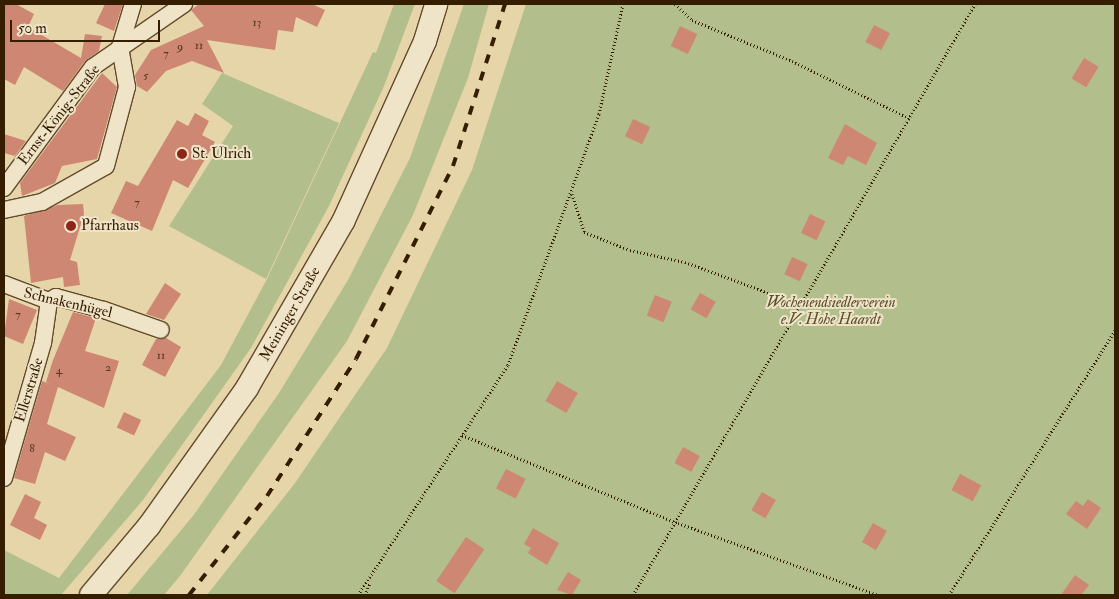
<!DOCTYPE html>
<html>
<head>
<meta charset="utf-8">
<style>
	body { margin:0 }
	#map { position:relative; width:1119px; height:599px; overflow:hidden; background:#e7d5aa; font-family:"IM FELL Double Pica",serif }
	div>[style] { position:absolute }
	.green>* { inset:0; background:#b2be8b }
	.building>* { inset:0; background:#cd8773; transform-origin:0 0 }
	.path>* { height:3px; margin-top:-1.5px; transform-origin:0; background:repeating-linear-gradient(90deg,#351d00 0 1px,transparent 0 3.5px) }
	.roads { filter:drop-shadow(1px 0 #624b2a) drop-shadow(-1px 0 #624b2a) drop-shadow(0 1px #624b2a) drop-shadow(0 -1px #624b2a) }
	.street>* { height:16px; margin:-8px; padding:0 8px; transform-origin:8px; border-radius:8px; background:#efe4c8 }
	.secondary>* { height:22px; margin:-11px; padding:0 11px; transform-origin:11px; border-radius:11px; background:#efe4c8 }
	.rail>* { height:4px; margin-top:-2px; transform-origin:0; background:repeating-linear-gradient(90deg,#351d00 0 9px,transparent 0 18px) }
	.dots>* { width:14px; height:14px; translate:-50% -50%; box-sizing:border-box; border:2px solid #efe4c8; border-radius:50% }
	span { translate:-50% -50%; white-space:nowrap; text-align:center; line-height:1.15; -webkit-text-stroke:4px #efe4c8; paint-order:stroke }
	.number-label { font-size:12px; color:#5b381d }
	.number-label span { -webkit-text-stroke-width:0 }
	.street-label { font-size:15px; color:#351d00 }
	.poi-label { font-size:15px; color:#351d00 }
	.left { translate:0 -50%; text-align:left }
	.park-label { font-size:15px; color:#5a4d2a; font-style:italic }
	.frame { position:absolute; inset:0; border:5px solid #351d00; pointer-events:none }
	.scale { position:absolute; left:10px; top:20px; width:150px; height:22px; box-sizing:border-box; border:2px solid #351d00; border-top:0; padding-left:6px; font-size:15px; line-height:18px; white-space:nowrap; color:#351d00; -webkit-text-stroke:4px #efe4c8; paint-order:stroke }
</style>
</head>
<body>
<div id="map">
	<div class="green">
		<div style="clip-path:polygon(394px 4px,415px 4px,384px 86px,329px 206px,251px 348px,143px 500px,61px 595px,4px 595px,4px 550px,59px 578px,221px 365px,267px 279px,373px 52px,376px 53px)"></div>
		<div style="clip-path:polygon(464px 4px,489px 4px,468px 78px,413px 215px,347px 341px,180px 576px,164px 595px,127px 595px,193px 516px,279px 393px,348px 280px,410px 158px)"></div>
		<div style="clip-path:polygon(526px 4px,1115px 4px,1115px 595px,207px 595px,295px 483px,387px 348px,472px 170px)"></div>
		<div style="clip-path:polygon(222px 73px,339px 123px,266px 279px,169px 226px,233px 126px,202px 104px)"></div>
	</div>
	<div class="building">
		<div style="clip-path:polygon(4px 4px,16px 4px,34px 14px,28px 27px,81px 58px,85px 34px,102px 36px,99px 51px,85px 61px,63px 91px,24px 67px,15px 85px,4px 79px)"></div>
		<div style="clip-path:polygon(105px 4px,123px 4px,114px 31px,96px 23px)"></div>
		<div style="clip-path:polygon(199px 4px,312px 4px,325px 10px,317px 27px,296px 17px,293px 32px,278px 30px,275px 50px,207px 40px,224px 73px,192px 61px,166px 71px,147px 92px,137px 86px,135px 75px,151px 50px,204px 26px,191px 10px)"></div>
		<div style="left:874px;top:25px;width:18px;height:19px;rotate:27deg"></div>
		<div style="left:680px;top:26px;width:19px;height:22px;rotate:25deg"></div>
		<div style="left:1084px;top:58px;width:17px;height:24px;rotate:31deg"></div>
		<div style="clip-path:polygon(102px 73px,117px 87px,97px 159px,62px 166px,55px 183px,22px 196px,20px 183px)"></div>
		<div style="clip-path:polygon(195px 113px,209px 121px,202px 135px,215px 142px,188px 188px,173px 180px,152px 231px,111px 213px,126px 181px,138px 186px,177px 120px,188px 126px)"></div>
		<div style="left:633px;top:119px;width:19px;height:19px;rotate:25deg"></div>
		<div style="clip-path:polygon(845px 124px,877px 143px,866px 165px,848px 156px,843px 165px,828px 158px)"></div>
		<div style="clip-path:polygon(4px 134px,26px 141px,15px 156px,4px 153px)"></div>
		<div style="clip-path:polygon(83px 204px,84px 214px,70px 260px,77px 262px,80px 285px,64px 287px,63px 277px,31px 283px,24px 216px,58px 205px)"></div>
		<div style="left:810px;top:214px;width:17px;height:21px;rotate:25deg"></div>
		<div style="left:792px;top:257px;width:17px;height:19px;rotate:24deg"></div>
		<div style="clip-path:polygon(165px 283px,181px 294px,164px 320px,146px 314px)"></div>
		<div style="left:700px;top:293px;width:18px;height:19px;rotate:29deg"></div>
		<div style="left:655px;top:295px;width:18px;height:22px;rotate:22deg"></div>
		<div style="clip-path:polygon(9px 299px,37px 310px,23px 344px,4px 336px)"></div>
		<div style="clip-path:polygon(73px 312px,96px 318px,85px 351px,119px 361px,104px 408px,58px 387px,47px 424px,76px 437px,65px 461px,45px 452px,35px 484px,14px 478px,42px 381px,50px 384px,46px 382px,53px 360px)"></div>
		<div style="clip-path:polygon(166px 338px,181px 347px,165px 377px,142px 365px,156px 339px)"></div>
		<div style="left:557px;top:381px;width:24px;height:23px;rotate:30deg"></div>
		<div style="left:124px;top:412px;width:19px;height:17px;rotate:25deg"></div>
		<div style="left:683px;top:447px;width:19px;height:18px;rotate:28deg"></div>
		<div style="left:506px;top:469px;width:22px;height:22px;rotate:27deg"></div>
		<div style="left:960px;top:474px;width:24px;height:18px;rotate:28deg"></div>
		<div style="left:762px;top:492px;width:16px;height:21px;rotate:30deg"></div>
		<div style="clip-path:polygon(25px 494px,41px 502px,34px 518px,47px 525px,40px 540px,10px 525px)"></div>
		<div style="clip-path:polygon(1088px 499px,1101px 508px,1087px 529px,1066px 514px,1076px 501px,1083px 506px)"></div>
		<div style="left:873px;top:523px;width:16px;height:22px;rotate:30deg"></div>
		<div style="clip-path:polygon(533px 528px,559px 543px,547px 565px,528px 553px,531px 548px,524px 544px)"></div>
		<div style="left:466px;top:537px;width:22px;height:53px;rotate:34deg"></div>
		<div style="clip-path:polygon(568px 572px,581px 580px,572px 595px,557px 590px)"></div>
		<div style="clip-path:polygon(1075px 575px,1089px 585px,1081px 595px,1061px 595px)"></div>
	</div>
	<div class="path">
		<div style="left:675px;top:4px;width:23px;rotate:43deg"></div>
		<div style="left:692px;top:20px;width:108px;rotate:22.3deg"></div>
		<div style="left:792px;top:61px;width:130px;rotate:26deg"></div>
		<div style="left:572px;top:194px;width:40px;rotate:72deg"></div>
		<div style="left:584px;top:232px;width:49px;rotate:21.4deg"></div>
		<div style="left:630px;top:250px;width:56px;rotate:12.3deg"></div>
		<div style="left:685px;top:262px;width:124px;rotate:20.3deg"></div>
		<div style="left:462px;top:435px;width:233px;rotate:22.2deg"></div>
		<div style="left:678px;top:523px;width:213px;rotate:19.8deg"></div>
		<div style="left:358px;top:595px;width:275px;rotate:-56.9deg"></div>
		<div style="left:508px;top:365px;width:267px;rotate:-70.1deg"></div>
		<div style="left:599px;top:114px;width:113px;rotate:-77.7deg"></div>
		<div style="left:365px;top:595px;width:13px;rotate:-67deg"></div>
		<div style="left:633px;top:595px;width:683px;rotate:-59.94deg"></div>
		<div style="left:949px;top:595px;width:313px;rotate:-57.9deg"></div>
	</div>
	<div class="roads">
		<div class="street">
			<div style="left:4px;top:188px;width:150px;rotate:-53.7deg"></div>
			<div style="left:93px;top:67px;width:111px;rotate:-34.7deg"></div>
			<div style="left:4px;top:210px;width:39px;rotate:-12deg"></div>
			<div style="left:42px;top:202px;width:73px;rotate:-29.4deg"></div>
			<div style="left:106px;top:166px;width:82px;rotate:-75.1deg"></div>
			<div style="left:127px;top:87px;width:41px;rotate:-99.9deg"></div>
			<div style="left:120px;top:47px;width:45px;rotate:-73.2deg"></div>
			<div style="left:4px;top:284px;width:48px;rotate:20.7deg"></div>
			<div style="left:49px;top:301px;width:8px;rotate:-30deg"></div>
			<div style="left:56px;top:297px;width:50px;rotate:15.2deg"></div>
			<div style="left:104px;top:310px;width:60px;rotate:19.3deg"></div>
			<div style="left:4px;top:478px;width:141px;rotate:-73.9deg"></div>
			<div style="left:43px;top:343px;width:42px;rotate:-81.9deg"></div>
		</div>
		<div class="secondary">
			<div style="left:91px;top:595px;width:90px;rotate:-50deg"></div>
			<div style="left:149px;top:526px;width:169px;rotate:-54.6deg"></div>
			<div style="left:247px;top:388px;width:192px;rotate:-60deg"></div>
			<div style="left:343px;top:222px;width:199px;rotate:-65.6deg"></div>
			<div style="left:425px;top:41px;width:39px;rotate:-73deg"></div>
		</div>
	</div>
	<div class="rail">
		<div style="left:189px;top:595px;width:126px;rotate:-51.8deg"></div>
		<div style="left:267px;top:496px;width:163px;rotate:-57deg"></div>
		<div style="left:356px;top:359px;width:216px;rotate:-63.3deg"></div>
		<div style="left:453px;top:166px;width:170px;rotate:-72.2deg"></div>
	</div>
	<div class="dots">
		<div style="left:182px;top:154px;background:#8f2418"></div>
		<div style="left:71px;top:226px;background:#8f2418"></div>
	</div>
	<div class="number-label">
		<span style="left:257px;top:23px">13</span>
		<span style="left:199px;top:46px">11</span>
		<span style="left:180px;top:47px">9</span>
		<span style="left:166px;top:54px">7</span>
		<span style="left:146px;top:76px">5</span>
		<span style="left:137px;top:203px">7</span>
		<span style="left:18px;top:315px">7</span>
		<span style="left:161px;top:356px">11</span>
		<span style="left:108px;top:368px">2</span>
		<span style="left:59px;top:371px">4</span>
		<span style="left:32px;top:449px">8</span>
	</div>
	<div class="street-label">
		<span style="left:59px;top:115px;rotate:-52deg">Ernst-König-Straße</span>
		<span style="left:68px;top:303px;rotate:13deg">Schnakenhügel</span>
		<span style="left:290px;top:314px;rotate:-60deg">Meininger Straße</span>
		<span style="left:29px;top:390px;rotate:-73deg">Ellerstraße</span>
	</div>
	<div class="poi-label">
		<span class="left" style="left:192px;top:154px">St. Ulrich</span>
		<span class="left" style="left:81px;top:226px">Pfarrhaus</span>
	</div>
	<div class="park-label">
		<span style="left:831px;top:311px">Wochenendsiedlerverein<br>e.V. Hohe Haardt</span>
	</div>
	<div class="frame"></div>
	<div class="scale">50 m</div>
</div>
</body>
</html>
